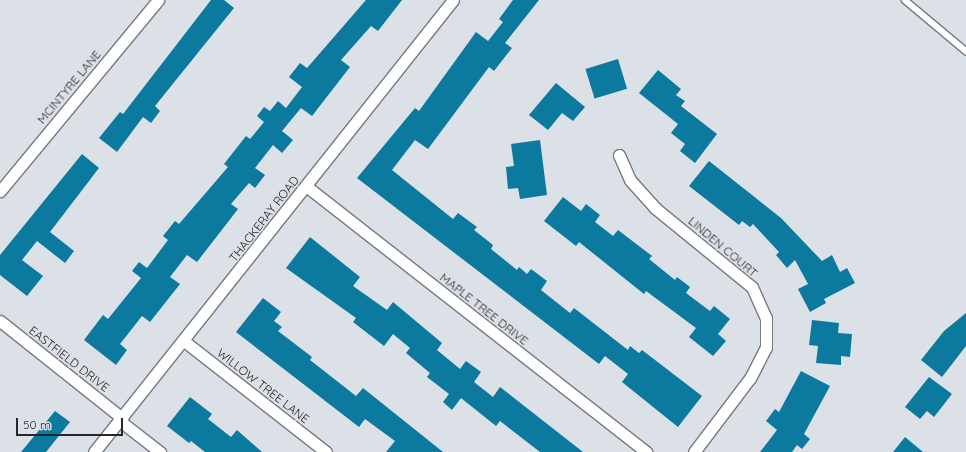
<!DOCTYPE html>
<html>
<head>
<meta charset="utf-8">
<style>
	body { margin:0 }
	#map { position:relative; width:966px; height:452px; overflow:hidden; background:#dce0e7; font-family:Quicksand,sans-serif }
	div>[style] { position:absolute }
	.building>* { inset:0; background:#0b7a9e; transform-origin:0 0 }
	.roads { filter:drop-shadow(1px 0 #767a80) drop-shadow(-1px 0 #767a80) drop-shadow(0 1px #767a80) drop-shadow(0 -1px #767a80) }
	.service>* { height:5.5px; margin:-2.75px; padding:0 2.75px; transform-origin:2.75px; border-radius:2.75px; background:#fff }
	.minor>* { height:11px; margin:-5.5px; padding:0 5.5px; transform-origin:5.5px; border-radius:5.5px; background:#fff }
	span { translate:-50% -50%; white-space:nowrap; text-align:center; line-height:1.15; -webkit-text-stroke:3px #dce0e7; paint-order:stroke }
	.street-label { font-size:12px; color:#252729 }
	.scale { position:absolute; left:16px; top:418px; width:107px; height:18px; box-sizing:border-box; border:2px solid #252729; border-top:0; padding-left:5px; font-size:12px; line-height:14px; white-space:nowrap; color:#252729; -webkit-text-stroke:3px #dce0e7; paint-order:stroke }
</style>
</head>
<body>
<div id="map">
	<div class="building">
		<div style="clip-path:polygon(211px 0,224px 0,234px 8px,155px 106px,160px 111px,151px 123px,143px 117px,117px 152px,99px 138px,120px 112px,123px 114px)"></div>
		<div style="clip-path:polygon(366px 0,402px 0,378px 31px,371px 26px,341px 60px,350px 67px,312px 116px,301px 108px,282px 131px,293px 140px,282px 153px,273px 145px,255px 168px,265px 175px,255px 188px,249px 183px,231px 204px,238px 209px,197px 262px,187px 255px,170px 277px,180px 284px,150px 322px,142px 316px,120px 344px,127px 350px,116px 365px,84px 340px,103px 315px,108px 319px,141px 278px,132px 271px,139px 262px,147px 268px,168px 240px,163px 236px,175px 221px,179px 224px,228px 167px,224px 164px,246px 136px,250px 139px,264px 122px,257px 116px,264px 107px,270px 111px,278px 101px,286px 108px,302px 87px,289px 77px,300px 63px,307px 68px)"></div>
		<div style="clip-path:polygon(513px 0,539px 0,505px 43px,512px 48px,494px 71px,489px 67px,428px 149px,415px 140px,392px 170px,453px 219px,458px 213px,477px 227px,474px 230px,493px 245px,491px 249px,517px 270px,519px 267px,527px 274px,531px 269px,547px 281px,541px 290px,570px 313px,574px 308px,628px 350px,630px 346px,639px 353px,642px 350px,702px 396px,678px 427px,622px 382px,628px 374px,605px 356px,599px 364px,357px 178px,415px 108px,419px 111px,476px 32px,488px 41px,503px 22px,499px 19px)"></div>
		<div style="left:618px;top:59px;width:31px;height:34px;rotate:73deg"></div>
		<div style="clip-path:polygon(658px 70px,681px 89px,676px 95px,685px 101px,681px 106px,717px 134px,695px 163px,680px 151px,685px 144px,671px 133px,678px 124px,639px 93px)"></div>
		<div style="clip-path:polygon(556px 83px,585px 107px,573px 121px,562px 113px,548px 130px,529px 115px)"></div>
		<div style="clip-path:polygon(540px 140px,547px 195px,520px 199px,518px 188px,508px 189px,506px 167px,514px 166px,511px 144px)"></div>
		<div style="clip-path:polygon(82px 154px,99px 168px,50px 232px,74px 251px,65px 263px,37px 241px,22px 260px,43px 276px,27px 296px,0 275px,0 255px)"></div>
		<div style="clip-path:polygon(709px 161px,781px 218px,822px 261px,832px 255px,840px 272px,847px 268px,855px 283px,824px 299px,826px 303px,810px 312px,798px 289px,808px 284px,795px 260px,787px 268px,776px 255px,779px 252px,753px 224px,750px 227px,742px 221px,739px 225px,689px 186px)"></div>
		<div style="clip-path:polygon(563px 197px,581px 211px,586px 204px,600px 215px,595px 222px,613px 236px,618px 230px,652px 256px,649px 259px,675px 280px,677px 277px,690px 287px,686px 293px,710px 311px,714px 306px,730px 319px,718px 334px,726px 341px,713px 356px,689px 337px,696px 328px,646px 291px,644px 294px,579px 242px,576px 246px,544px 221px)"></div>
		<div style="clip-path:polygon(310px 237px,360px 277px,353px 286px,387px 310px,393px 302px,442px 343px,437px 350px,460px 369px,466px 361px,481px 372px,474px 382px,493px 397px,500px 387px,583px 452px,540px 452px,500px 421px,496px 426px,461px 398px,452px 410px,443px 402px,449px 394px,427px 377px,430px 373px,406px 353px,410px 348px,393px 334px,384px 346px,353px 322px,356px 318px,286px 268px)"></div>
		<div style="clip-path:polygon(263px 298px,281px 312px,274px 321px,282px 327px,278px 331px,312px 357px,310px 360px,356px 396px,363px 388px,443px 452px,386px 452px,395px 441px,365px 419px,359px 427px,236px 332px)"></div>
		<div style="clip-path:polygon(966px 313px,966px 346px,942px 377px,921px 360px,944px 331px)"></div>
		<div style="clip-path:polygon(812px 320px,839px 323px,838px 333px,852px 334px,850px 357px,841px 356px,841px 365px,816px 363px,818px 346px,809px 345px)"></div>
		<div style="clip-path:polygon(801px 371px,830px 386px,804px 434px,810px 439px,802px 449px,797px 445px,792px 452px,760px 452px,777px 430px,766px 421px,775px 409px,779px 412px)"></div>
		<div style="clip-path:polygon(929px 377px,952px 394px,934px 417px,927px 411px,920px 419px,905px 407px)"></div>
		<div style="clip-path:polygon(190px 397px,212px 414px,208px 419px,231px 437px,237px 430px,262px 452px,205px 452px,191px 441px,189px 443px,167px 426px)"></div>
		<div style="clip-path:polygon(55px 411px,70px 422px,46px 452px,21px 452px)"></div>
		<div style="clip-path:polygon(905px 437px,923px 452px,893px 452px)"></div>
	</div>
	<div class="roads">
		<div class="service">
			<div style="left:905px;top:0;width:80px;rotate:39.9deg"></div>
		</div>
		<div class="minor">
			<div style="left:619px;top:155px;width:27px;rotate:66deg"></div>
			<div style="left:630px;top:180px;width:38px;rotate:48deg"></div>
			<div style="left:655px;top:208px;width:125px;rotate:39.2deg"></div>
			<div style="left:752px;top:287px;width:34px;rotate:66deg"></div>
			<div style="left:766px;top:318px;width:29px;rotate:90deg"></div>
			<div style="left:766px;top:347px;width:35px;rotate:117deg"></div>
			<div style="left:750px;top:378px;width:93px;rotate:127.1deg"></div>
			<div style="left:306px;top:186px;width:432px;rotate:38deg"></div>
			<div style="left:0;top:191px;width:248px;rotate:-50.4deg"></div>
			<div style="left:0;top:321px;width:156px;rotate:38.5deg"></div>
			<div style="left:184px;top:341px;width:180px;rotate:38deg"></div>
			<div style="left:120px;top:421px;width:51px;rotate:37.8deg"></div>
			<div style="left:94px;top:452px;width:577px;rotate:-51.54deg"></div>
		</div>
	</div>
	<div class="street-label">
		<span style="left:69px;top:87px;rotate:-50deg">MCINTYRE LANE</span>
		<span style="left:264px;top:219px;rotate:-52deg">THACKERAY ROAD</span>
		<span style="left:723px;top:247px;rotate:40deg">LINDEN COURT</span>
		<span style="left:484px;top:309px;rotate:38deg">MAPLE TREE DRIVE</span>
		<span style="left:69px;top:359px;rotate:38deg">EASTFIELD DRIVE</span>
		<span style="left:263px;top:386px;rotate:38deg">WILLOW TREE LANE</span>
	</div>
	<div class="scale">50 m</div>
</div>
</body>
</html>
